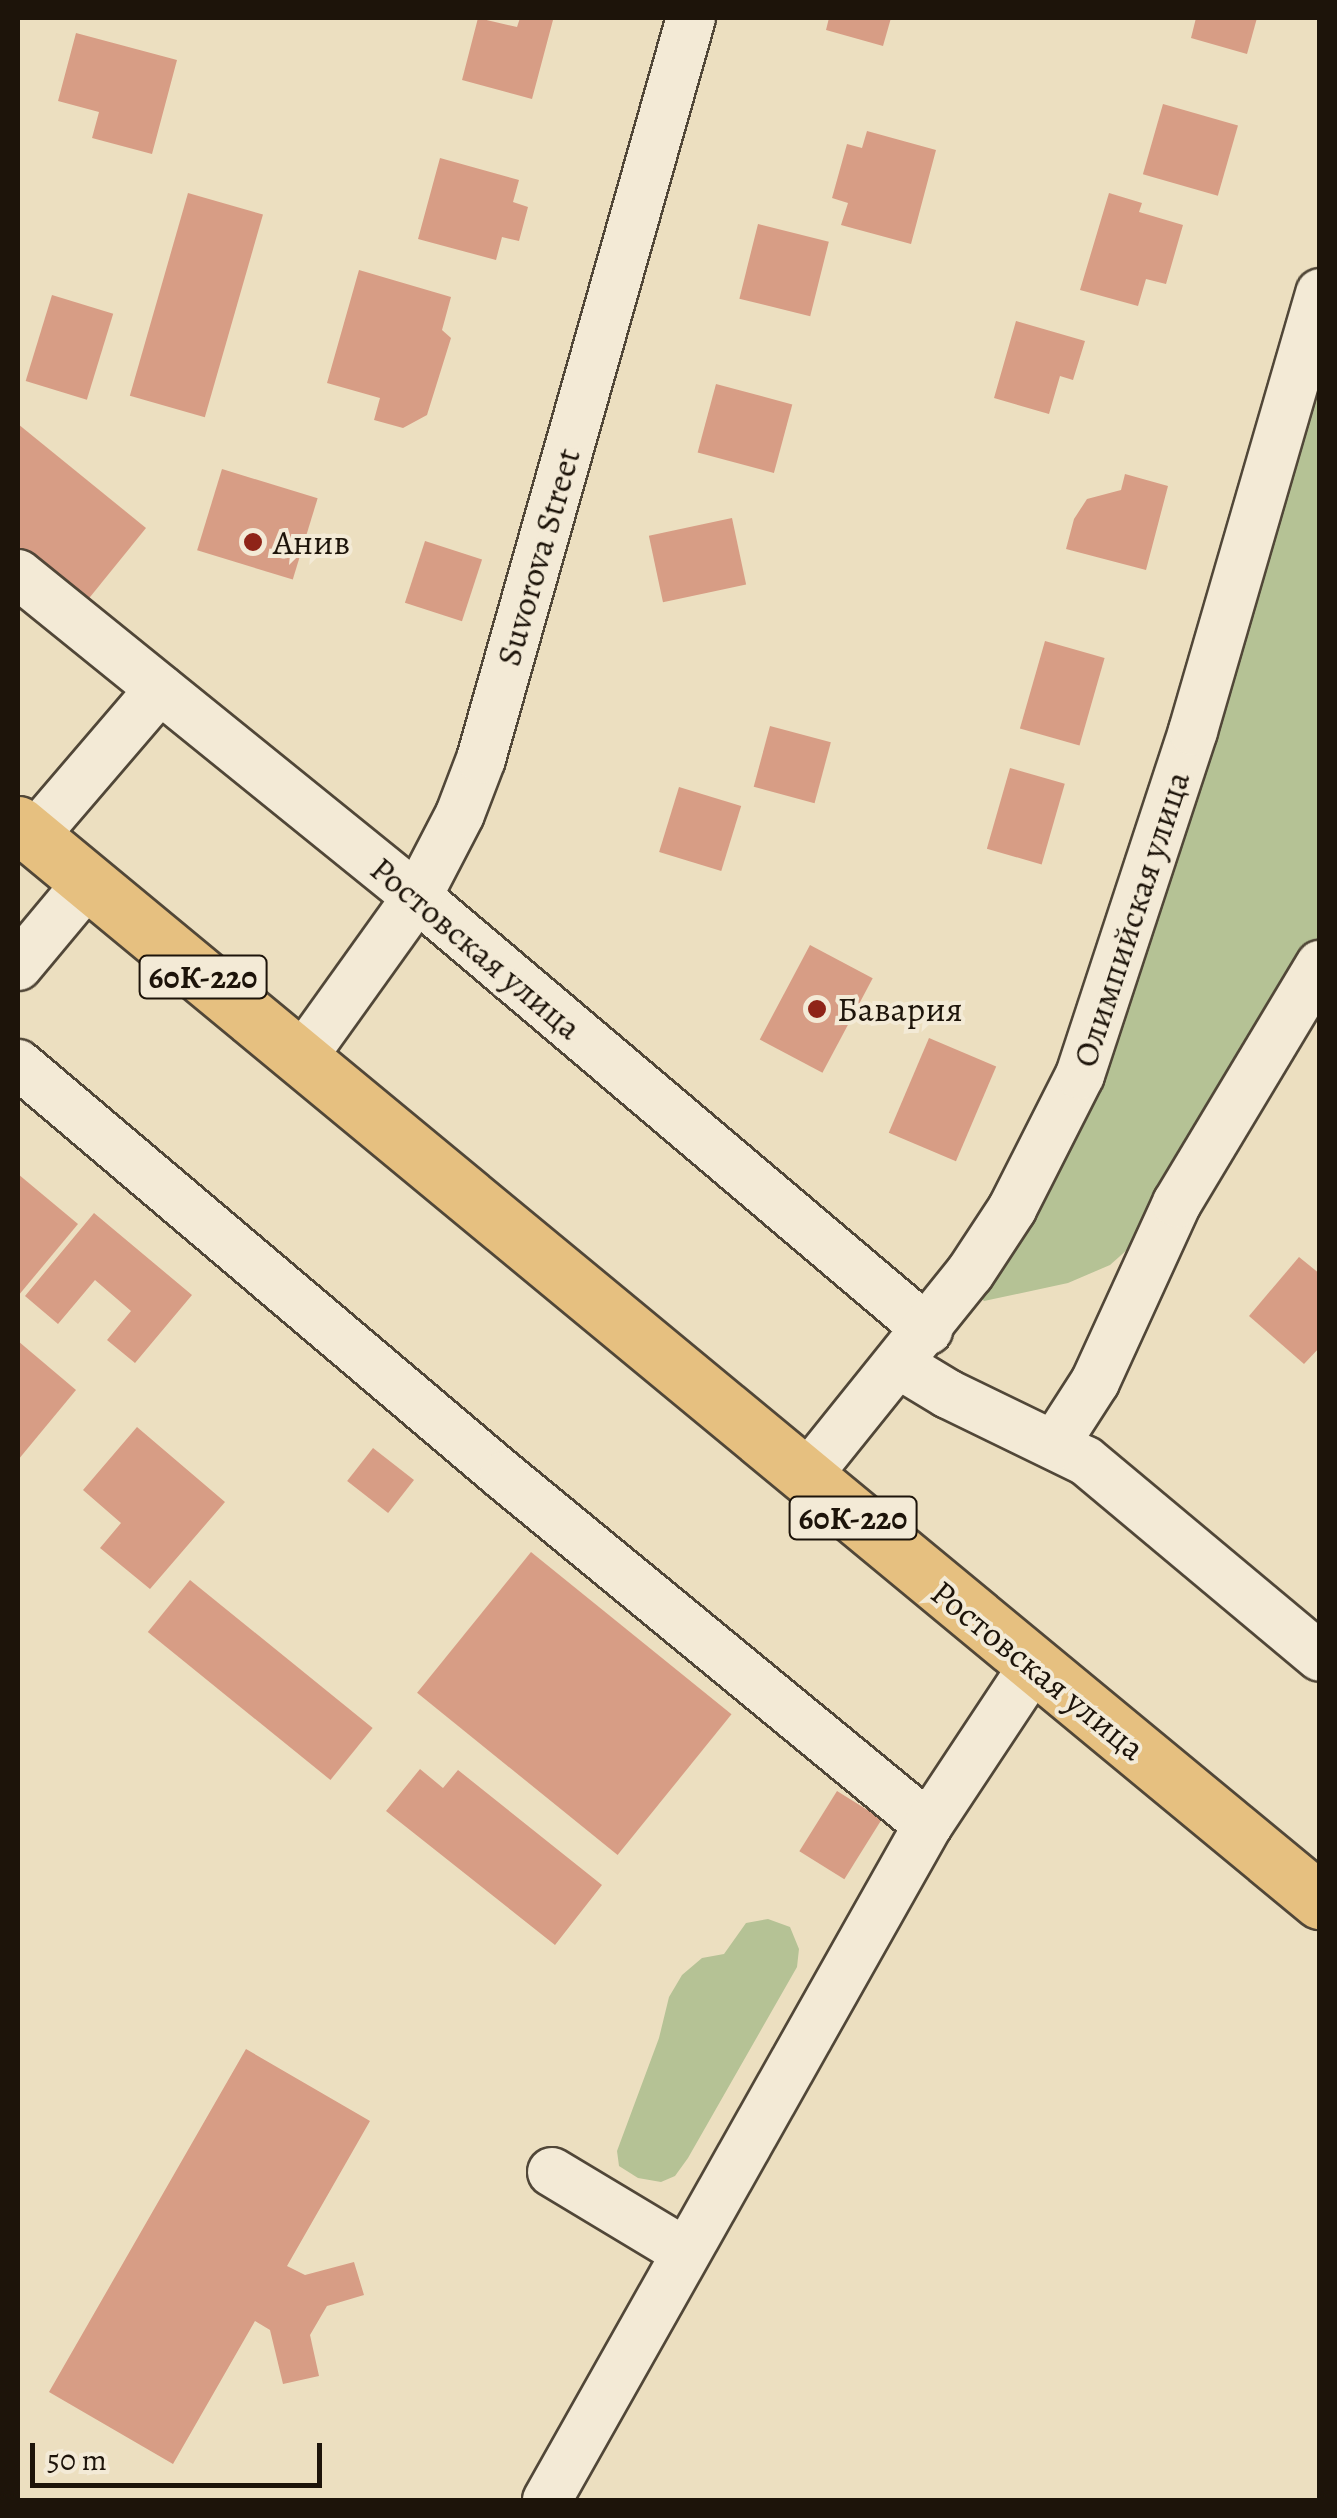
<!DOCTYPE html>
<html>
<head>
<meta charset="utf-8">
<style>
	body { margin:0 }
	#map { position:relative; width:1337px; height:2518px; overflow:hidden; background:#ecdfc0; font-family:Alegreya,serif }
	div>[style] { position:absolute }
	.green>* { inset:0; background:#b5c295 }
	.building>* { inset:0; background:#d79d85; transform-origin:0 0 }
	.roads { filter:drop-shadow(2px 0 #514738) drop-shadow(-2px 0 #514738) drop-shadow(0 2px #514738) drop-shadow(0 -2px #514738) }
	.minor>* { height:48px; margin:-24px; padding:0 24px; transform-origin:24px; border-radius:24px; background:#f3ead6 }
	.major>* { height:55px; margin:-27.5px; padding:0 27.5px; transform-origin:27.5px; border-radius:27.5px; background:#e6c080 }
	.dots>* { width:28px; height:28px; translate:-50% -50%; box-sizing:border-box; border:5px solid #f3ead6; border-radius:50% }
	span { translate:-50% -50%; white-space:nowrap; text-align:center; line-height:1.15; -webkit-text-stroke:8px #f3ead6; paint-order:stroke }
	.shield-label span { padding:2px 8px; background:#f3ead6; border:2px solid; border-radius:8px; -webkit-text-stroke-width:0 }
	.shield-label { font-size:32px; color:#1d140a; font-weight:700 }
	.poi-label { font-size:35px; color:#1d140a }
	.left { translate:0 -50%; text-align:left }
	.street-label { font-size:35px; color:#1d140a }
	.frame { position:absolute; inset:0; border:20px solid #1d140a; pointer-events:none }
	.scale { position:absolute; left:30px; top:2443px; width:292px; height:45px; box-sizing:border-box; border:5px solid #1d140a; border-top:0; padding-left:12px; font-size:30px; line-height:35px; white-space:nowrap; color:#1d140a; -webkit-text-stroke:8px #f3ead6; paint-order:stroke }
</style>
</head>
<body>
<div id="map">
	<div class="green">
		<div style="clip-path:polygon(1319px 350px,1319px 937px,1128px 1249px,1110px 1265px,1068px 1283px,984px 1301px,974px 1290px,1013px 1223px)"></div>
		<div style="clip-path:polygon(768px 1919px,790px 1927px,799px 1949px,797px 1967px,688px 2158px,675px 2176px,661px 2182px,638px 2178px,619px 2166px,617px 2151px,659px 2038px,669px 1997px,682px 1975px,702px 1958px,724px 1954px,746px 1923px)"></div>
	</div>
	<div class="building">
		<div style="clip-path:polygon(478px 18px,517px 27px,520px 18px,553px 20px,532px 99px,462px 80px)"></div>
		<div style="clip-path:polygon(829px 18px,891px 18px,883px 46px,826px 30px)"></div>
		<div style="clip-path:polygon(1196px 18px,1257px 18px,1247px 54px,1191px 38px)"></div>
		<div style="clip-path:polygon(76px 33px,177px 60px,152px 154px,92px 138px,99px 112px,58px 101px)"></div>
		<div style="left:1163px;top:104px;width:78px;height:73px;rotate:16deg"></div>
		<div style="clip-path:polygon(867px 131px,936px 150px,911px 244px,841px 225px,848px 203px,832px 198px,847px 144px,862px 148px)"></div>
		<div style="clip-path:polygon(440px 158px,519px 180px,513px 202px,528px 207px,519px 241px,502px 237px,496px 260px,418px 239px)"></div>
		<div style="left:188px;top:193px;width:78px;height:211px;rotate:16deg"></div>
		<div style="clip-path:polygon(1109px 193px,1142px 203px,1139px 212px,1183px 225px,1166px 284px,1146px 279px,1138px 306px,1080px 290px)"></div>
		<div style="left:758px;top:224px;width:73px;height:77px;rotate:14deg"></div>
		<div style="clip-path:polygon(359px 270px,451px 297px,442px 330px,451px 338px,427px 415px,403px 428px,374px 420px,380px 398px,327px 383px)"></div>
		<div style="left:52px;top:295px;width:64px;height:90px;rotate:17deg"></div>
		<div style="clip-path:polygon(1016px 321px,1085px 341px,1073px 380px,1060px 376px,1049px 414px,994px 398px)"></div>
		<div style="left:716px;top:384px;width:79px;height:71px;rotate:15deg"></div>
		<div style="clip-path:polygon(18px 424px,146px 528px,86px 602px,18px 548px)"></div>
		<div style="left:222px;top:469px;width:100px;height:85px;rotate:17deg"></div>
		<div style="clip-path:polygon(1125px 474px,1168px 486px,1146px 570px,1066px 549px,1074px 519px,1087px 499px,1121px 490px)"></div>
		<div style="left:732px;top:518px;width:68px;height:85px;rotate:78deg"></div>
		<div style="left:425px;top:541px;width:60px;height:65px;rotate:18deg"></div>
		<div style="left:1045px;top:641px;width:62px;height:91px;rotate:16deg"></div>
		<div style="left:770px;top:726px;width:63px;height:63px;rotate:15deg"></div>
		<div style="left:1010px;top:768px;width:57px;height:84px;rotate:16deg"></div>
		<div style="left:679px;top:787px;width:65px;height:68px;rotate:17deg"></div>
		<div style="left:810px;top:945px;width:71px;height:107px;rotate:28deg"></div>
		<div style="left:929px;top:1038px;width:73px;height:103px;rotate:23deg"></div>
		<div style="clip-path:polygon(18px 1174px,78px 1224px,18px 1296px)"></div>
		<div style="clip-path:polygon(94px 1213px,192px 1295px,135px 1363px,107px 1340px,131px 1311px,95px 1280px,58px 1324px,25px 1296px)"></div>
		<div style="clip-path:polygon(1299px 1257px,1320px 1274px,1320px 1347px,1304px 1364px,1249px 1316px)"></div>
		<div style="clip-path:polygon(18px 1341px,76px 1390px,18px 1460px)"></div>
		<div style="clip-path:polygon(137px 1427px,225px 1502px,150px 1589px,100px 1548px,121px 1523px,83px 1490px)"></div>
		<div style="left:373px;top:1448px;width:52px;height:42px;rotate:38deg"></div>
		<div style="left:531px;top:1552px;width:258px;height:181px;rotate:39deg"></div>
		<div style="left:190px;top:1580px;width:235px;height:67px;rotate:39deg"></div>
		<div style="clip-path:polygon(420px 1769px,443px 1788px,458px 1770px,602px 1885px,555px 1945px,386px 1811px)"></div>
		<div style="left:837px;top:1791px;width:53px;height:71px;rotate:32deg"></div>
		<div style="clip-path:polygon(246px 2049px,370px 2121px,287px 2266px,305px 2275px,354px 2262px,364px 2295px,327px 2306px,310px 2335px,319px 2376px,283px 2384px,270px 2330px,255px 2321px,173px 2464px,49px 2392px)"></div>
	</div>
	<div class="roads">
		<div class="minor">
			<div style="left:18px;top:574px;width:513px;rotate:38.99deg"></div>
			<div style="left:417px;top:897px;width:670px;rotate:40.28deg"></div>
			<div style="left:33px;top:837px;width:195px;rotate:-49.4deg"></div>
			<div style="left:18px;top:966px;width:109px;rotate:-50.2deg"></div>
			<div style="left:301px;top:1059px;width:199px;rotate:-54.4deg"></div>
			<div style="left:417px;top:897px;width:93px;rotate:-62.6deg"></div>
			<div style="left:460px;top:814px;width:59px;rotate:-69.1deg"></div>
			<div style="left:481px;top:759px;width:770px;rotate:-74.18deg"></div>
			<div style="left:18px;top:1064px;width:637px;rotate:40.29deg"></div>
			<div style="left:504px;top:1476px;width:549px;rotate:39.46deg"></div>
			<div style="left:900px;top:1365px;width:56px;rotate:31.1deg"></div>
			<div style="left:948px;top:1394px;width:153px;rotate:25.9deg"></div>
			<div style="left:1086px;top:1461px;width:305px;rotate:39.9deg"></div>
			<div style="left:1055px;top:1444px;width:74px;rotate:-57.2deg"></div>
			<div style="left:1095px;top:1382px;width:197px;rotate:-65.4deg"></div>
			<div style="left:1177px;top:1203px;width:278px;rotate:-59deg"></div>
			<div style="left:805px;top:1478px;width:263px;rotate:-51.2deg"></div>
			<div style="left:970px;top:1273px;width:77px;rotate:-56.7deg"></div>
			<div style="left:1012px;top:1209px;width:150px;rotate:-63.1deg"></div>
			<div style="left:1080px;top:1075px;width:362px;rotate:-71.8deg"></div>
			<div style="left:1193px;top:731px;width:456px;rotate:-73.8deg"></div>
			<div style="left:552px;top:2172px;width:155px;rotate:31deg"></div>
			<div style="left:547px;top:2500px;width:775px;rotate:-60.56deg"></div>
			<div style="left:928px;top:1825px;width:192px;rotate:-56.5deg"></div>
		</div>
		<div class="major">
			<div style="left:18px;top:824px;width:1690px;rotate:39.6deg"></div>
		</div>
	</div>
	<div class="dots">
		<div style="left:253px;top:542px;background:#8f2418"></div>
		<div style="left:817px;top:1009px;background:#8f2418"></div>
	</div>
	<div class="shield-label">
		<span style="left:203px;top:977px">60К-220</span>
		<span style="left:853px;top:1518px">60К-220</span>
	</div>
	<div class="poi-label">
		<span class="left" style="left:273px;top:542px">Анив</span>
		<span class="left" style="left:837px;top:1009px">Бавария</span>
	</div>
	<div class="street-label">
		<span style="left:538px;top:557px;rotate:-74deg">Suvorova Street</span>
		<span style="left:1131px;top:919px;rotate:-72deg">Олимпийская улица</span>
		<span style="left:476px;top:948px;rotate:40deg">Ростовская улица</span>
		<span style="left:1038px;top:1670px;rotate:39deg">Ростовская улица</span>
	</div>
	<div class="frame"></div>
	<div class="scale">50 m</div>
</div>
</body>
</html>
